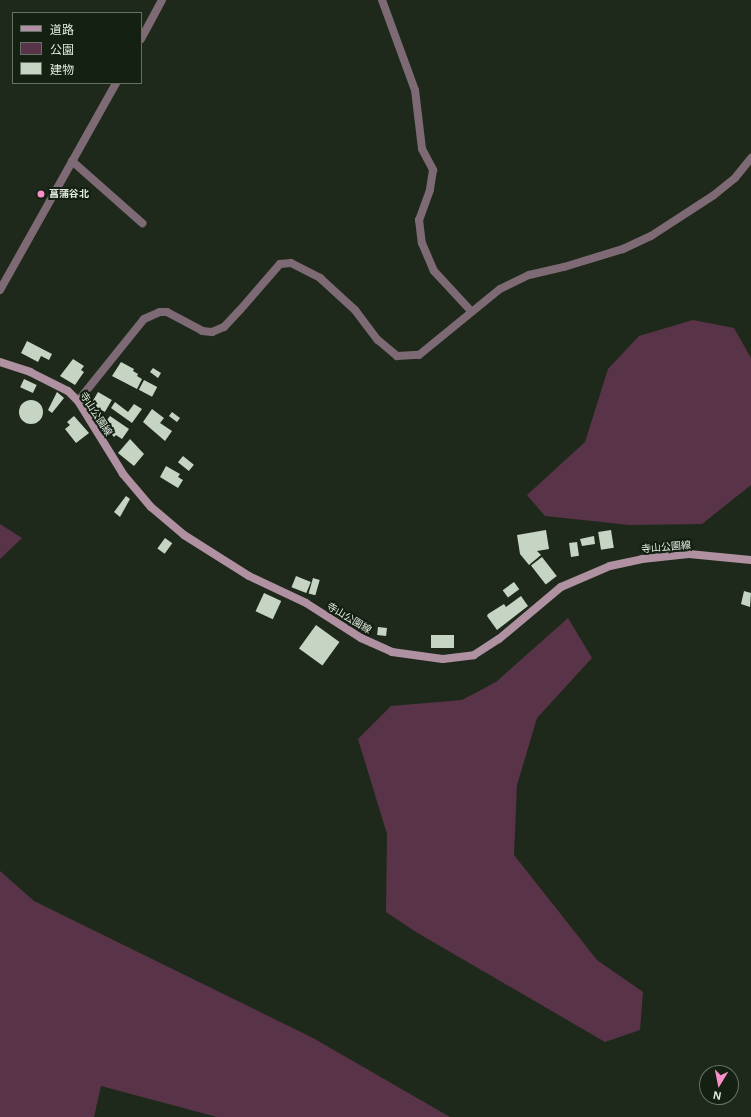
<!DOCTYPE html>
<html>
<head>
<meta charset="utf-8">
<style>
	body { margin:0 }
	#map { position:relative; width:751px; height:1117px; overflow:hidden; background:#1e291b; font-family:Arial,"Noto Sans JP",sans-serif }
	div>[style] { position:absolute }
	.green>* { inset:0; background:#593448 }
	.building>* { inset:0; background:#c6d5c3; transform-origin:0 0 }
	.round { border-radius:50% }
	.minor>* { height:8px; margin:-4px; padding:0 4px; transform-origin:4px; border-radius:4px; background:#7e6a74 }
	.tertiary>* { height:8px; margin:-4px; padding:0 4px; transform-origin:4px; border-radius:4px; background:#7e6a74 }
	.secondary>* { height:8px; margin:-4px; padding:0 4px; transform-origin:4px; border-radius:4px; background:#b091a1 }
	.dots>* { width:11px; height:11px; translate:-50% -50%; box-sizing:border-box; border:2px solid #142012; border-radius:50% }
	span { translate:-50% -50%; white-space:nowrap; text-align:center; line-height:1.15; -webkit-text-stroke:4px #142012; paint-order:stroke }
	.poi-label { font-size:10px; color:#e2eae1; font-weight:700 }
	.left { translate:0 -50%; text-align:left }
	.street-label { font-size:10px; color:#e2eae1 }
	.legend { position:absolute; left:12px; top:12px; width:130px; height:72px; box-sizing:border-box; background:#142012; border:1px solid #667165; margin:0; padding:5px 7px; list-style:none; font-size:12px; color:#e2eae1 }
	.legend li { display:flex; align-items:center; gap:8px; height:20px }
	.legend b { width:20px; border:1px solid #667165 }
	.north { position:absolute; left:699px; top:1065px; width:40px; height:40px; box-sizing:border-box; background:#142012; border:1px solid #667165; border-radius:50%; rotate:190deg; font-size:11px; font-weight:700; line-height:16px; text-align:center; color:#e2eae1 }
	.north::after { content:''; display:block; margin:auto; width:14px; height:18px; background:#f990ca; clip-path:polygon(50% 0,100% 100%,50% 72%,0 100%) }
</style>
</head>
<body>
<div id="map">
	<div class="green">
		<div style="clip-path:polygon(693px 320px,734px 328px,751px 358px,751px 485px,702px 524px,630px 525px,545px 516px,527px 495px,585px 442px,608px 369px,639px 336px)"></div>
		<div style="clip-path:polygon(0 524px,22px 538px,0 559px)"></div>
		<div style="clip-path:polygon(568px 618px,592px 658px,537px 718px,517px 785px,514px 855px,597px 960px,643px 992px,640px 1030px,605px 1042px,416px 932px,386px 912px,387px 834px,358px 739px,391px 706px,462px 700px,496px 682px)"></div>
		<div style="clip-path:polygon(0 871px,34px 901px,313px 1038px,450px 1117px,217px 1117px,101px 1086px,94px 1117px,0 1117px)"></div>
	</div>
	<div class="building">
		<div style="clip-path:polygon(27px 341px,52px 354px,49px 360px,41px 356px,38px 362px,21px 353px)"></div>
		<div style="clip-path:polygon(73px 359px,84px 366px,81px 370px,84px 372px,75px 385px,60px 376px)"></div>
		<div style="clip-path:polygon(121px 362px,134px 369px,133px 371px,138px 374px,137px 376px,142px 379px,137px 389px,112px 376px)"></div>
		<div style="clip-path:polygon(153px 368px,161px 373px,158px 378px,150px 372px)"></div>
		<div style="left:24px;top:379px;width:14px;height:9px;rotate:25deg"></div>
		<div style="left:144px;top:380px;width:15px;height:11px;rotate:28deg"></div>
		<div style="clip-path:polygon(57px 392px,64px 398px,52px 413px,48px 410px)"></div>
		<div style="left:98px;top:392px;width:16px;height:14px;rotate:30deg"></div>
		<div class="round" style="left:19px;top:400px;width:24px;height:24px"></div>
		<div style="clip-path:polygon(115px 402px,128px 412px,134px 404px,142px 409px,132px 423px,111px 408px)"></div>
		<div style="clip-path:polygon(152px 409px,164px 418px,160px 423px,172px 431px,165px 441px,143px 422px)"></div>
		<div style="left:172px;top:412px;width:10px;height:5px;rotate:37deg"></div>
		<div style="clip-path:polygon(74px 416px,89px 433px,76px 443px,65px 429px,70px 425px,67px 422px)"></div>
		<div style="clip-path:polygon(110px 416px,129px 429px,122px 439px,116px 435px,114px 437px,103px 425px)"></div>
		<div style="clip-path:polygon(130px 439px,144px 454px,134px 466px,118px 453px)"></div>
		<div style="left:183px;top:456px;width:14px;height:8px;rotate:39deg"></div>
		<div style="clip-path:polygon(166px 466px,180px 474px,178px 477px,183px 480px,178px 488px,160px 477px)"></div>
		<div style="clip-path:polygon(126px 496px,130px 499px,120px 517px,114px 512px)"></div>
		<div style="clip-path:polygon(546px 530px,549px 549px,537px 551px,541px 555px,529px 565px,520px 554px,517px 535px)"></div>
		<div style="left:611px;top:530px;width:18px;height:13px;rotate:81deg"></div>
		<div style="clip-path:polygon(594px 536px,595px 544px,582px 546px,580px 539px)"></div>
		<div style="left:165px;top:538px;width:9px;height:13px;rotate:36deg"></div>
		<div style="left:577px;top:542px;width:14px;height:8px;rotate:82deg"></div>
		<div style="left:542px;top:557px;width:24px;height:14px;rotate:52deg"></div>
		<div style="left:296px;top:576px;width:16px;height:12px;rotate:22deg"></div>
		<div style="left:313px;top:578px;width:7px;height:16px;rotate:16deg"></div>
		<div style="left:514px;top:582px;width:9px;height:14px;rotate:54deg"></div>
		<div style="clip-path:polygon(744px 591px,751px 593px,750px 607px,741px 604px)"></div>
		<div style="left:264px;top:593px;width:19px;height:20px;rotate:25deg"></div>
		<div style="clip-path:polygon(521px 596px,528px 606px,497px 630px,487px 616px,488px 614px,504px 604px,506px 607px)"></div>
		<div style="left:316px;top:625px;width:29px;height:29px;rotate:36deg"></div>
		<div style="left:378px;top:627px;width:9px;height:8px;rotate:6deg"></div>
		<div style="left:431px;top:635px;width:23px;height:13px"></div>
	</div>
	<div class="minor">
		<div style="left:382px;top:0;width:96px;rotate:69.9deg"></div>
		<div style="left:415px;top:90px;width:59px;rotate:83.2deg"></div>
		<div style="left:422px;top:149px;width:24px;rotate:62deg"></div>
		<div style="left:433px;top:170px;width:20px;rotate:99deg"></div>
		<div style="left:430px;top:190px;width:32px;rotate:110deg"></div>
		<div style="left:419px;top:220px;width:23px;rotate:83deg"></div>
		<div style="left:422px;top:243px;width:30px;rotate:67deg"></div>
		<div style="left:434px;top:271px;width:54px;rotate:47.2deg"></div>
		<div style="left:72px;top:161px;width:94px;rotate:41.5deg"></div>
		<div style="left:78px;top:401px;width:105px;rotate:-51.2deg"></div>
		<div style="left:144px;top:319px;width:17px;rotate:-24deg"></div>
		<div style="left:160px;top:312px;width:7px"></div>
		<div style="left:167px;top:312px;width:40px;rotate:28deg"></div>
		<div style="left:202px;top:331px;width:10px;rotate:6deg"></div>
		<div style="left:212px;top:332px;width:13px;rotate:-23deg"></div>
		<div style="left:224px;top:327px;width:23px;rotate:-47deg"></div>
		<div style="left:240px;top:310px;width:61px;rotate:-49deg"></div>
		<div style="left:280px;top:264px;width:11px;rotate:-5deg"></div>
		<div style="left:291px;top:263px;width:33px;rotate:27deg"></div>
		<div style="left:320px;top:278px;width:47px;rotate:42.4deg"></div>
		<div style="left:355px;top:310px;width:38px;rotate:53deg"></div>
		<div style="left:378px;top:340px;width:25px;rotate:40deg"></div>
		<div style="left:397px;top:356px;width:22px;rotate:-3deg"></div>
		<div style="left:419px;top:355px;width:104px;rotate:-39.2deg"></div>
		<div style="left:500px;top:289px;width:32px;rotate:-26deg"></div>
		<div style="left:529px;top:275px;width:36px;rotate:-13deg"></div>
		<div style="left:564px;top:267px;width:62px;rotate:-17deg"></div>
		<div style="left:623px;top:249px;width:31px;rotate:-25deg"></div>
		<div style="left:651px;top:236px;width:75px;rotate:-33.1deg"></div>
		<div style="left:714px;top:195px;width:27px;rotate:-39deg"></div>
		<div style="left:735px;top:178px;width:26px;rotate:-51deg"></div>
	</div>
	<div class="tertiary">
		<div style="left:141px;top:39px;width:44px;rotate:-61.7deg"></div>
		<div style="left:0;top:290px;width:237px;rotate:-60.7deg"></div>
	</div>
	<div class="secondary">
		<div style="left:0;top:362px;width:32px;rotate:18deg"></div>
		<div style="left:30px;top:372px;width:42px;rotate:26.6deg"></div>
		<div style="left:68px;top:391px;width:14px;rotate:45deg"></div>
		<div style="left:78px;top:401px;width:86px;rotate:58.3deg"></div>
		<div style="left:123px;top:474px;width:43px;rotate:49.7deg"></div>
		<div style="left:151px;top:507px;width:43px;rotate:40.3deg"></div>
		<div style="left:184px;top:535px;width:77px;rotate:32.2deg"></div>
		<div style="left:249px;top:576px;width:63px;rotate:25.3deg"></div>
		<div style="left:306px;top:603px;width:65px;rotate:32.5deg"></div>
		<div style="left:361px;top:638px;width:34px;rotate:24deg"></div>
		<div style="left:392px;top:652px;width:51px;rotate:7.8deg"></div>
		<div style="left:443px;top:659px;width:31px;rotate:-7deg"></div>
		<div style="left:474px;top:655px;width:30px;rotate:-33deg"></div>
		<div style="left:499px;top:639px;width:81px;rotate:-40deg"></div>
		<div style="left:561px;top:587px;width:53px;rotate:-23.2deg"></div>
		<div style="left:610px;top:566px;width:33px;rotate:-12deg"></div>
		<div style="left:642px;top:559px;width:47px;rotate:-6.1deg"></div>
		<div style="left:689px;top:554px;width:62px;rotate:5.5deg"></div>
	</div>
	<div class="dots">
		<div style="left:41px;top:194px;background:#f990ca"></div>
	</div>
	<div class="poi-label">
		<span class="left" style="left:49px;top:194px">菖蒲谷北</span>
	</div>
	<div class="street-label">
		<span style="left:96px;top:414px;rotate:57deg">寺山公園線</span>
		<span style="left:666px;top:547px;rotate:-5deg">寺山公園線</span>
		<span style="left:349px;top:618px;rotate:31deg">寺山公園線</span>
	</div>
	<ul class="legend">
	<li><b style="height:5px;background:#b091a1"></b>道路</li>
	<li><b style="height:11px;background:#593448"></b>公園</li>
	<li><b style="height:11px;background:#c6d5c3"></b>建物</li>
	</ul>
	<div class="north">N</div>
</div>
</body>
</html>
